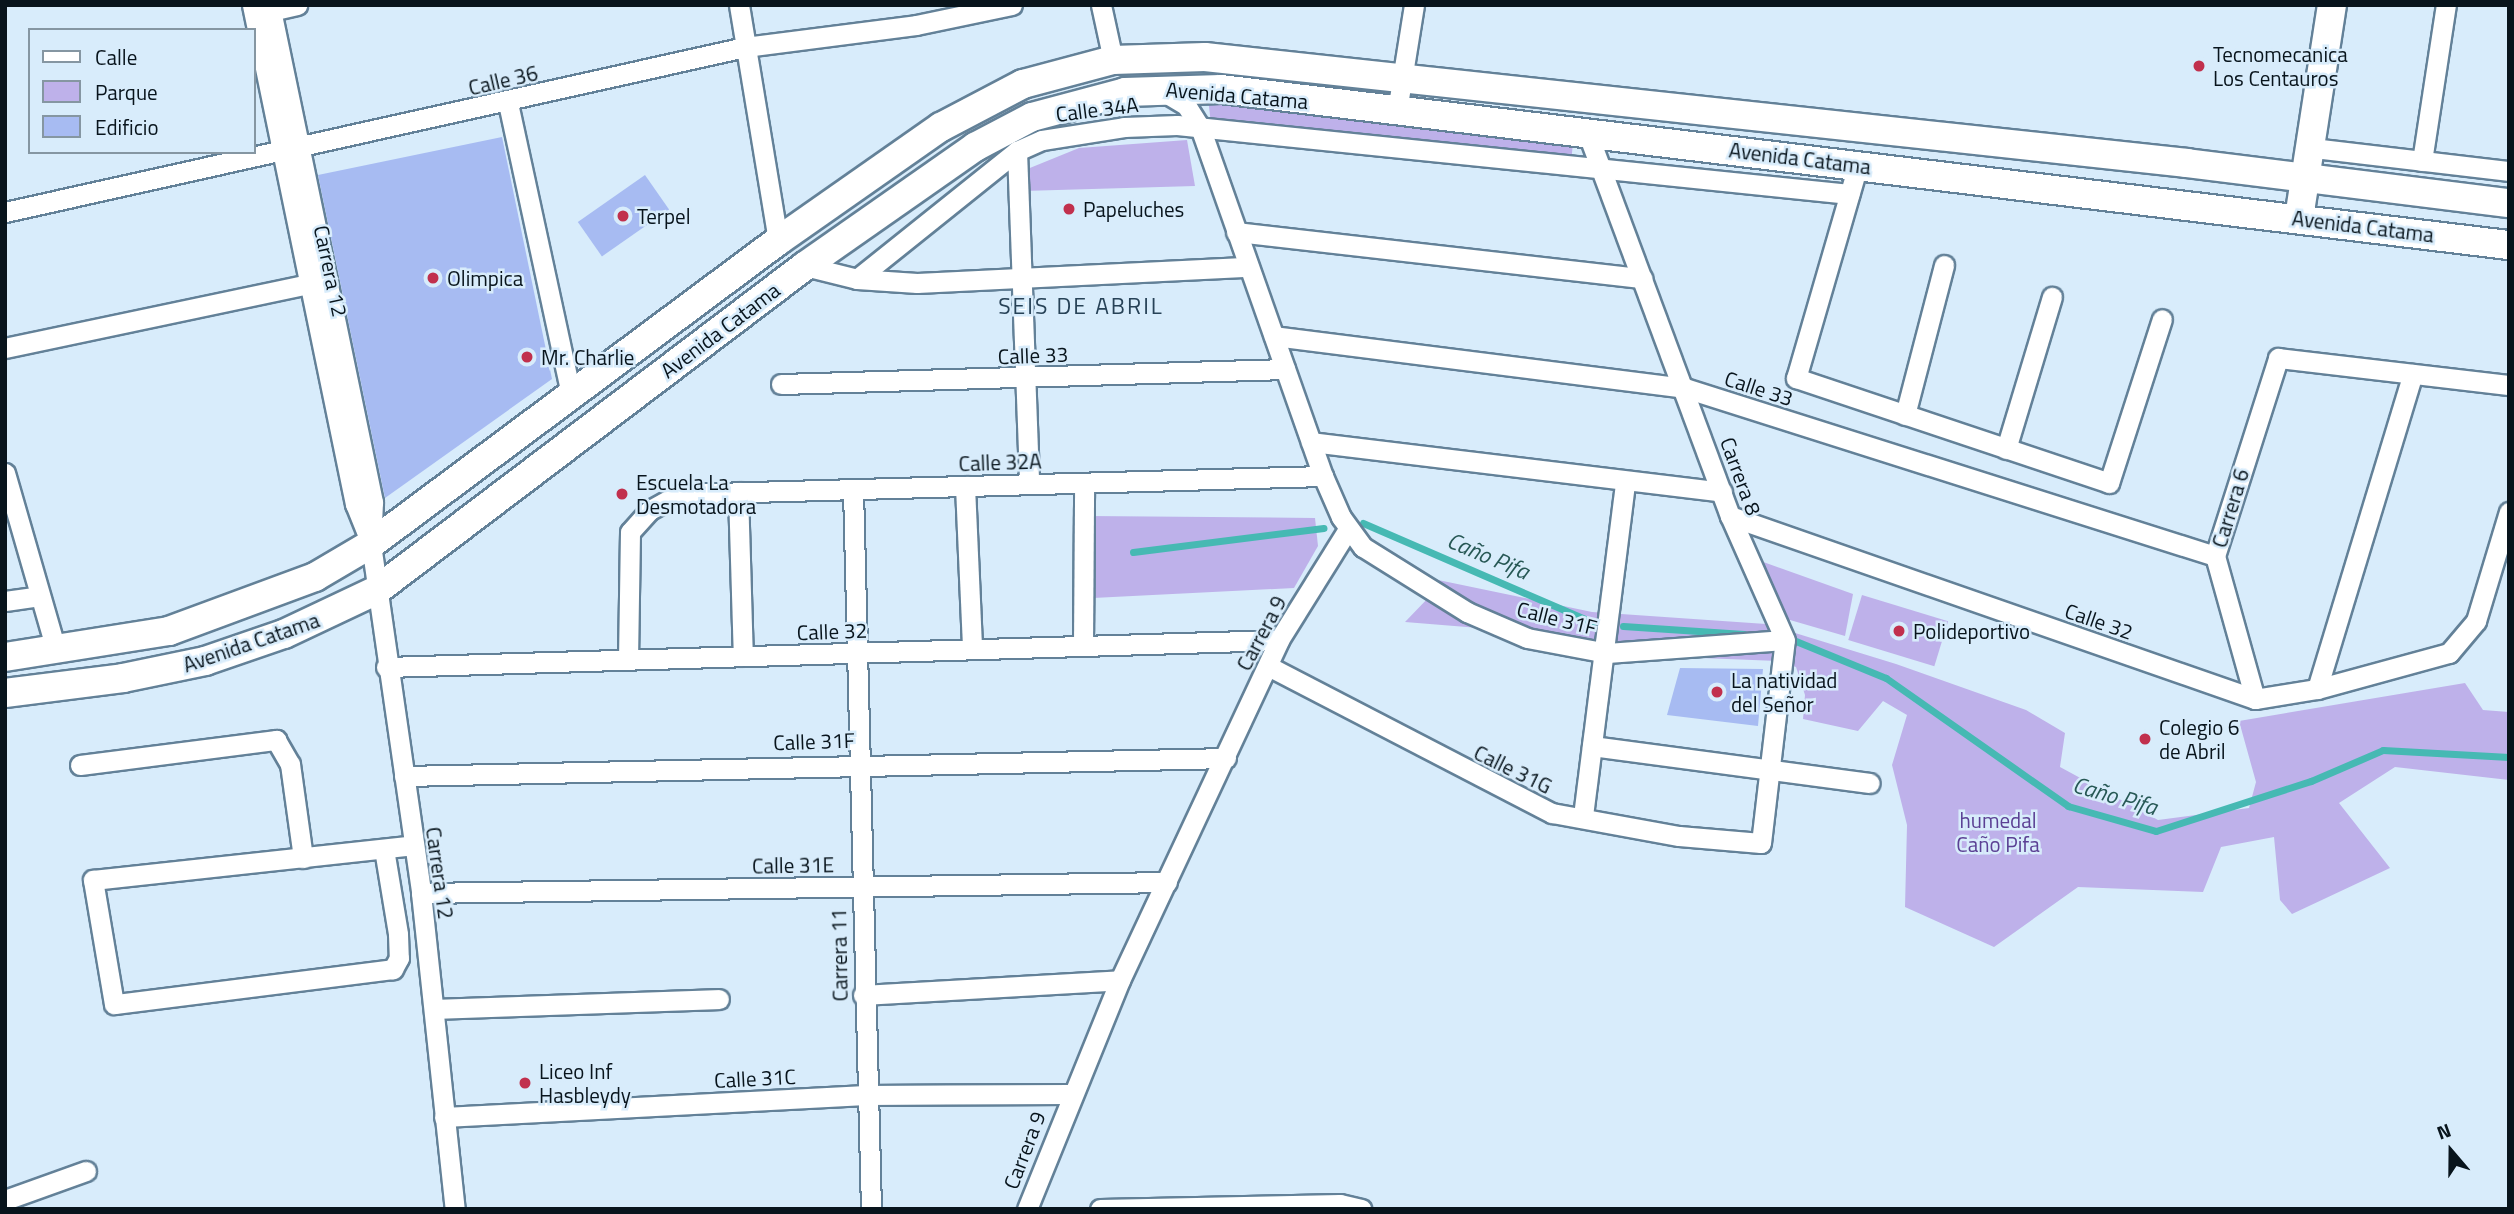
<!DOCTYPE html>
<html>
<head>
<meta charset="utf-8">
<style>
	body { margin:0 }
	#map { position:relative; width:2514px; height:1214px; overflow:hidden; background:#d8ecfb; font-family:"Titillium Web",sans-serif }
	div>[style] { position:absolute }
	.green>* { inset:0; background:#beb1ea; transform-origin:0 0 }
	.stream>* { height:7px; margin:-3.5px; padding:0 3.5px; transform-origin:3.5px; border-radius:3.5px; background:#46b9b3 }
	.building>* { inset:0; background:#a7bbf2; transform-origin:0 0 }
	.roads { filter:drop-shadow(2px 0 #638198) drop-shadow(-2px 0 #638198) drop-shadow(0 2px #638198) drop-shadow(0 -2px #638198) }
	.street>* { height:19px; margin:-9.5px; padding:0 9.5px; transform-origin:9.5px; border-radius:9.5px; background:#fff }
	.secondary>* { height:28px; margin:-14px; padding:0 14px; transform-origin:14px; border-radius:14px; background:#fff }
	.dots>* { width:19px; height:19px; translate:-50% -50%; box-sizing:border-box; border:4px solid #d8ecfb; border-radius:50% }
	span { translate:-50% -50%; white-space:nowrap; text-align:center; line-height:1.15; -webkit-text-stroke:5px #d8ecfb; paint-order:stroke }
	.poi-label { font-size:21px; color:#08141c }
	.left { translate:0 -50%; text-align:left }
	.street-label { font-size:21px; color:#08141c }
	.park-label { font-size:21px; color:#5b4094 }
	.neighbourhood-label { font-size:23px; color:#274257; letter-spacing:2px }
	.water-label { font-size:23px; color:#275855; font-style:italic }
	.frame { position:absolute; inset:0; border:7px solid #08141c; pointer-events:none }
	.legend { position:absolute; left:28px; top:28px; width:228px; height:126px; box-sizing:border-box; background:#d8ecfb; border:2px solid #8596a2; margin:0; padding:9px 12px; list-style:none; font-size:21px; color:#08141c }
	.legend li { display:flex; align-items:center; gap:14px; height:35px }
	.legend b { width:35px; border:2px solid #8596a2 }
	.north { position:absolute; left:2416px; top:1116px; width:70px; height:70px; -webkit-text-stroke:5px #d8ecfb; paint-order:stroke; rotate:340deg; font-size:19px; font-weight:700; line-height:28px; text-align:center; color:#08141c }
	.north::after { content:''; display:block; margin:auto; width:24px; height:32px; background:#08141c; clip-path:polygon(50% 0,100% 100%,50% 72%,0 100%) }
</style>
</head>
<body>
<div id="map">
	<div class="green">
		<div style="clip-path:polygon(1208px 98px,1573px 142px,1571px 164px,1211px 124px)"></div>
		<div style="clip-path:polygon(1187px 140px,1195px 186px,1023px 191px,1020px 172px,1079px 148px)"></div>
		<div style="clip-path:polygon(1088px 516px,1315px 518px,1318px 546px,1294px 588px,1093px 598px)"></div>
		<div style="clip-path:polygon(1741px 554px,1853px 594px,1845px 636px,1769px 614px)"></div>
		<div style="clip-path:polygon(1414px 575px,1592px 612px,1766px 624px,1896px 664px,2026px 710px,2065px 733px,2060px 767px,2158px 820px,2249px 808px,2256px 782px,2239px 721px,2465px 683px,2483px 710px,2509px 712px,2509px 780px,2395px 767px,2339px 803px,2390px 868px,2292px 914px,2280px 900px,2274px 837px,2221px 847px,2203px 892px,2078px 887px,1994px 947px,1905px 907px,1907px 825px,1892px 765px,1907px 715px,1883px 701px,1858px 731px,1803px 719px,1805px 695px,1796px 667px,1778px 661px,1547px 652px,1479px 628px,1405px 622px,1431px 595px)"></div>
		<div style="left:1862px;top:595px;width:90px;height:47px;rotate:17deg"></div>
	</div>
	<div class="stream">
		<div style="left:1363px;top:523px;width:257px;rotate:23.4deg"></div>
		<div style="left:1133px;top:552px;width:192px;rotate:-7.2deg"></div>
		<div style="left:1623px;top:626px;width:121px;rotate:3.8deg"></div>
		<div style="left:1786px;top:637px;width:108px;rotate:22.3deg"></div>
		<div style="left:1886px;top:678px;width:223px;rotate:35.1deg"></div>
		<div style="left:2068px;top:806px;width:91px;rotate:15.9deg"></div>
		<div style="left:2156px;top:831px;width:163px;rotate:-17.9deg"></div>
		<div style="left:2311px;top:781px;width:78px;rotate:-23.3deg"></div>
		<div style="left:2383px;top:750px;width:126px;rotate:3.2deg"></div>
	</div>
	<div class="building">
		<div style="clip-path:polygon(502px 137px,552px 379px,385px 498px,318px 175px)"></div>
		<div style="left:645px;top:175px;width:42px;height:82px;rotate:55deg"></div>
		<div style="clip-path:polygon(1680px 668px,1763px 669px,1758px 726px,1667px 715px)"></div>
	</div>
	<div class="roads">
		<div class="street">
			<div style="left:252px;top:5px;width:510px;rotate:78.34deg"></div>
			<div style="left:355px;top:504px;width:35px;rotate:68deg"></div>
			<div style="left:270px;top:5px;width:508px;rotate:78.29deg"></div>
			<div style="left:373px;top:502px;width:42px;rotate:92.7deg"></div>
			<div style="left:371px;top:544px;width:353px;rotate:81.8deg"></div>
			<div style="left:421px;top:893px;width:318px;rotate:83.9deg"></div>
			<div style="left:739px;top:5px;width:239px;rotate:80.6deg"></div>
			<div style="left:1101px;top:5px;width:56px;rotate:77.7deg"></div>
			<div style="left:271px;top:11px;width:27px;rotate:-13deg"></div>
			<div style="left:1164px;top:92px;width:26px;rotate:31deg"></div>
			<div style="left:1186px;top:105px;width:26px;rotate:58deg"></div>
			<div style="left:1200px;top:127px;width:370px;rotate:70.6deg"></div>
			<div style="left:1323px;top:476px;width:45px;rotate:66.3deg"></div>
			<div style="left:1341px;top:517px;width:37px;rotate:54deg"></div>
			<div style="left:1363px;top:547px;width:123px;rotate:32deg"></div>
			<div style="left:1467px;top:612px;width:65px;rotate:23.4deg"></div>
			<div style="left:1527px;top:638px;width:81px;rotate:10.6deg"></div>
			<div style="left:1607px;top:653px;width:178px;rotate:-4.2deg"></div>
			<div style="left:508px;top:103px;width:298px;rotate:77.8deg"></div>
			<div style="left:1397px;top:111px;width:107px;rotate:-80.9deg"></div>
			<div style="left:2313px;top:148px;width:197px;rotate:6.7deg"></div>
			<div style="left:1017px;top:151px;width:333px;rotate:87.9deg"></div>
			<div style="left:2422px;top:161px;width:158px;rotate:-81.3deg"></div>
			<div style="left:1858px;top:165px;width:222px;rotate:106.2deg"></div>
			<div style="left:1796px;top:378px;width:330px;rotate:18.5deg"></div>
			<div style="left:2109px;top:483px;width:172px;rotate:-72.1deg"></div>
			<div style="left:5px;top:212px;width:758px;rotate:-12.57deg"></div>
			<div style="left:745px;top:47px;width:172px;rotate:-7.3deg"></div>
			<div style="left:916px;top:25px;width:98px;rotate:-11.8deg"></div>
			<div style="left:1236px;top:232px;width:409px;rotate:6.5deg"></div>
			<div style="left:805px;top:266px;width:54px;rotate:14deg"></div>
			<div style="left:857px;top:279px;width:60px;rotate:3.8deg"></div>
			<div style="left:917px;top:283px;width:332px;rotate:-2.8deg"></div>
			<div style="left:857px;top:279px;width:205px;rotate:-38.7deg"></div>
			<div style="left:1017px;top:151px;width:27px;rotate:-24deg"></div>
			<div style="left:1042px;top:140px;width:83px;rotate:-9deg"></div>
			<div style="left:1124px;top:127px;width:53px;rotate:-2.2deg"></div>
			<div style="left:1177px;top:125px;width:676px;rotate:5.86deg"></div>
			<div style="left:1274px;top:336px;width:414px;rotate:7.2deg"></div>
			<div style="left:1685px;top:388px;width:556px;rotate:17.59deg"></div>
			<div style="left:5px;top:348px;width:325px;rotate:-11.9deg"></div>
			<div style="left:781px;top:384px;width:504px;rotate:-1.7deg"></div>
			<div style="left:1905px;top:415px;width:155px;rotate:-75.4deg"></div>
			<div style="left:1311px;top:442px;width:414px;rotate:6.9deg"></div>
			<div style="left:2006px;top:449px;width:159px;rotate:-73.2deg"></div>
			<div style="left:5px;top:473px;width:184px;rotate:73.9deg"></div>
			<div style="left:965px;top:486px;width:163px;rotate:87.5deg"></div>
			<div style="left:853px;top:489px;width:720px;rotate:88.57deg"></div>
			<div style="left:738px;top:492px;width:164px;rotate:88.3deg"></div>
			<div style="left:1730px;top:516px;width:556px;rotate:19.22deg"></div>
			<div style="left:2255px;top:699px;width:63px;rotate:-9.2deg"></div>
			<div style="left:2317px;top:689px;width:137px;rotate:-15.3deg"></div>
			<div style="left:2449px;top:653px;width:42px;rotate:-49.8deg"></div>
			<div style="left:2476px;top:621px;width:114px;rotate:-73.2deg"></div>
			<div style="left:5px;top:601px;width:35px;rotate:-8deg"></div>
			<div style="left:1083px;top:646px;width:163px;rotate:-89.6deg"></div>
			<div style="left:628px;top:660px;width:128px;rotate:-89.1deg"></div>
			<div style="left:630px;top:532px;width:30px;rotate:-48deg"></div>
			<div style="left:650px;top:510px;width:33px;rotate:-29deg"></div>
			<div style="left:679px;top:494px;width:644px;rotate:-1.6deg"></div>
			<div style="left:1268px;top:666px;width:320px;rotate:27.4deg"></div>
			<div style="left:1552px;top:813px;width:129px;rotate:10.3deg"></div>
			<div style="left:1679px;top:836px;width:82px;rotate:4.9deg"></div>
			<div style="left:1761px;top:843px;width:204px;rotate:-83.3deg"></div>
			<div style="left:1785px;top:640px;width:136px;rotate:-113.9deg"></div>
			<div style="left:1730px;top:516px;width:408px;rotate:-110.4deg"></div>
			<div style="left:386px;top:667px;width:893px;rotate:-1.73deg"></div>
			<div style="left:2317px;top:689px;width:329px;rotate:-73.1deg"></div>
			<div style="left:2255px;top:699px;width:148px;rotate:-105.6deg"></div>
			<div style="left:2215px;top:556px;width:208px;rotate:-72.3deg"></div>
			<div style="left:2278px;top:358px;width:233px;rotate:6.7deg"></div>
			<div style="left:1592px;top:746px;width:280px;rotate:7.6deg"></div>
			<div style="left:80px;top:765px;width:198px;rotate:-7.3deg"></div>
			<div style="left:276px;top:740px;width:28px;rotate:60deg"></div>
			<div style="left:290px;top:764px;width:95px;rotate:82.1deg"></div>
			<div style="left:404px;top:776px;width:822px;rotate:-1.25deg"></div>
			<div style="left:1583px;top:816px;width:335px;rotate:-82.8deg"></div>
			<div style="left:384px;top:849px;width:86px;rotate:80.6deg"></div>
			<div style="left:398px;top:934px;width:24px;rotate:88deg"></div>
			<div style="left:399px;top:958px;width:13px;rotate:119deg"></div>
			<div style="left:393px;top:969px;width:281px;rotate:172.8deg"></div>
			<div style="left:114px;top:1004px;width:126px;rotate:-99.6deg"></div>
			<div style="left:93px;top:880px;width:323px;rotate:-6.2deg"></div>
			<div style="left:421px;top:893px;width:746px;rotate:-0.84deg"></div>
			<div style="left:863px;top:995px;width:257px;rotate:-3.3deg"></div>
			<div style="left:435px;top:1009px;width:284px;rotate:-2deg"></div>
			<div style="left:444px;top:1117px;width:422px;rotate:-3deg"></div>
			<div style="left:865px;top:1095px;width:205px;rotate:-0.3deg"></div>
			<div style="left:5px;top:1200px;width:86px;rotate:-19.7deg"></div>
			<div style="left:1027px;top:1209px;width:247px;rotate:-67.9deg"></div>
			<div style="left:1120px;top:980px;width:375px;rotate:-64.9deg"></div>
			<div style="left:1279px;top:640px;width:131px;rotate:-58.1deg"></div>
			<div style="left:1100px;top:1209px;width:240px;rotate:-1.2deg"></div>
			<div style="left:1340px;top:1204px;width:22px;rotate:13deg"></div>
		</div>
		<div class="secondary">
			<div style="left:2299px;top:218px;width:216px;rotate:-81.2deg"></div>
			<div style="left:5px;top:657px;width:166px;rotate:-9deg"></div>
			<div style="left:169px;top:631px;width:156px;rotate:-20.3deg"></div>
			<div style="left:315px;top:577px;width:65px;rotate:-30.5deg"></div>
			<div style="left:371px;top:544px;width:507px;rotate:-36.67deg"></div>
			<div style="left:778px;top:241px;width:199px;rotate:-35deg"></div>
			<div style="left:941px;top:127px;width:93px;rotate:-27.7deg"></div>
			<div style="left:1023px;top:84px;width:93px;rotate:-14.9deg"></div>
			<div style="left:1113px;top:60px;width:92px;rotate:-1.9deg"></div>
			<div style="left:1205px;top:57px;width:988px;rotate:6.16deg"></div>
			<div style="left:2187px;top:163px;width:324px;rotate:7.1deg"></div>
			<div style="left:5px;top:693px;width:119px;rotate:-7.2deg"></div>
			<div style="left:123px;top:678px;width:84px;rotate:-11.7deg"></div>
			<div style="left:205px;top:661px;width:83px;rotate:-18.9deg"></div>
			<div style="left:284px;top:634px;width:103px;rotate:-25.3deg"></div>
			<div style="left:377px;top:590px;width:537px;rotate:-37.13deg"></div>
			<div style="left:805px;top:266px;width:208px;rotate:-35deg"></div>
			<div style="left:975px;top:147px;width:64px;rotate:-27.8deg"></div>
			<div style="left:1032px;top:117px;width:96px;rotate:-15deg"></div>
			<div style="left:1125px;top:92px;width:96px;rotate:-1.8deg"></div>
			<div style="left:1221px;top:89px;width:1297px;rotate:6.91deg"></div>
		</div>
	</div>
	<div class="dots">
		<div style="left:2199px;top:66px;background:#c1304d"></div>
		<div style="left:1069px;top:209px;background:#c1304d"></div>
		<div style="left:623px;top:216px;background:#c1304d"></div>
		<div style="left:433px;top:278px;background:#c1304d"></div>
		<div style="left:527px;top:357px;background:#c1304d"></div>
		<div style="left:622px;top:494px;background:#c1304d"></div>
		<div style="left:1899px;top:631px;background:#c1304d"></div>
		<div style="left:1717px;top:692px;background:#c1304d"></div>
		<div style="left:2145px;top:739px;background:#c1304d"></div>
		<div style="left:525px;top:1083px;background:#c1304d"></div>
	</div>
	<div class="poi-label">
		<span class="left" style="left:2213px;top:66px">Tecnomecanica<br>Los Centauros</span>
		<span class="left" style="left:1083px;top:209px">Papeluches</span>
		<span class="left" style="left:637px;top:216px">Terpel</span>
		<span class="left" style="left:447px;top:278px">Olimpica</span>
		<span class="left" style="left:541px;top:357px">Mr. Charlie</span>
		<span class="left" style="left:636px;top:494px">Escuela La<br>Desmotadora</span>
		<span class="left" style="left:1913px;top:631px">Polideportivo</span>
		<span class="left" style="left:1731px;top:692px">La natividad<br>del Señor</span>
		<span class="left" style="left:2159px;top:739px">Colegio 6<br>de Abril</span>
		<span class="left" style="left:539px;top:1083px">Liceo Inf<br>Hasbleydy</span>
	</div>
	<div class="street-label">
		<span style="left:503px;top:80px;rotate:-13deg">Calle 36</span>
		<span style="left:1237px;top:95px;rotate:5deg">Avenida Catama</span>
		<span style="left:1097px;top:109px;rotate:-7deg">Calle 34A</span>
		<span style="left:1800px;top:158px;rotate:7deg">Avenida Catama</span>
		<span style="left:2363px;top:226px;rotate:7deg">Avenida Catama</span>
		<span style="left:331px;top:271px;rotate:78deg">Carrera 12</span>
		<span style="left:720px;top:330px;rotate:-37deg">Avenida Catama</span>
		<span style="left:1033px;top:355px;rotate:-2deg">Calle 33</span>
		<span style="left:1759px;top:388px;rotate:18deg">Calle 33</span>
		<span style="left:1000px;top:462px;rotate:-2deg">Calle 32A</span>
		<span style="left:1741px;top:476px;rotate:70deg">Carrera 8</span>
		<span style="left:2230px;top:508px;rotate:-73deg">Carrera 6</span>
		<span style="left:1557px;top:618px;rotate:14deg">Calle 31F</span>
		<span style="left:2099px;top:621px;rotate:19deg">Calle 32</span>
		<span style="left:832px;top:631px;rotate:-2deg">Calle 32</span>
		<span style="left:1261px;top:633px;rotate:-62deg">Carrera 9</span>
		<span style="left:251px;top:642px;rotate:-19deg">Avenida Catama</span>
		<span style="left:814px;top:741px;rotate:-2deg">Calle 31F</span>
		<span style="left:1513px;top:769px;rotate:26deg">Calle 31G</span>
		<span style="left:793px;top:865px;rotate:-1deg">Calle 31E</span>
		<span style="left:440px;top:873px;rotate:82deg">Carrera 12</span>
		<span style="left:839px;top:955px;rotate:-91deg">Carrera 11</span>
		<span style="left:755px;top:1078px;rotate:-3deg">Calle 31C</span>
		<span style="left:1024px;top:1150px;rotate:-69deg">Carrera 9</span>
	</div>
	<div class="park-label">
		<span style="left:1998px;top:832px">humedal<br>Caño Pifa</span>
	</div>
	<div class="neighbourhood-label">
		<span style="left:1081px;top:306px">SEIS DE ABRIL</span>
	</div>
	<div class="water-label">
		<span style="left:1488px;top:556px;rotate:23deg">Caño Pifa</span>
		<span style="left:2115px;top:796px;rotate:16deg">Caño Pifa</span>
	</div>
	<div class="frame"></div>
	<ul class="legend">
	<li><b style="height:9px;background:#fff"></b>Calle</li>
	<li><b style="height:19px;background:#beb1ea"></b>Parque</li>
	<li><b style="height:19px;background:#a7bbf2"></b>Edificio</li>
	</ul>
	<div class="north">N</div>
</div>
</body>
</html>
